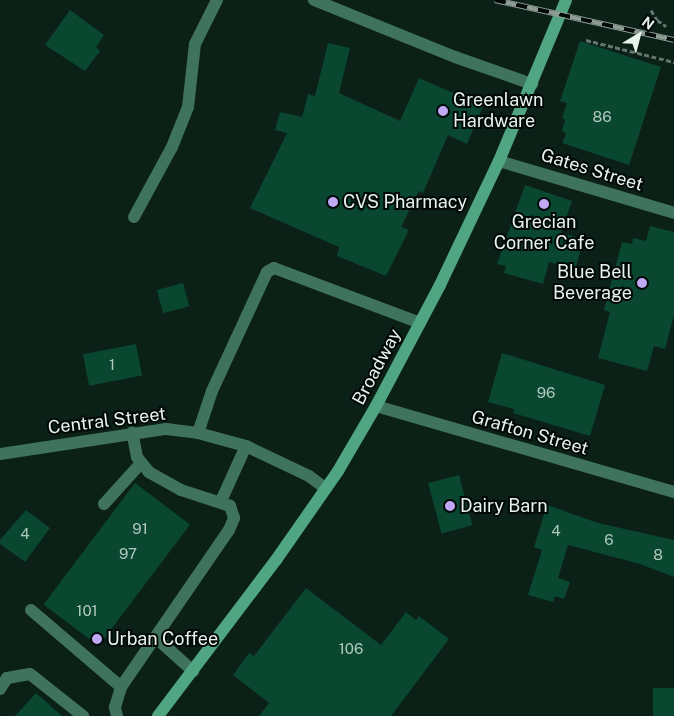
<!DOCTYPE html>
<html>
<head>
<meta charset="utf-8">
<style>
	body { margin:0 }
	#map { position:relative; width:674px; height:716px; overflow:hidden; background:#0b2017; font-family:"Public Sans",sans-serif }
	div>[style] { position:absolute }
	.building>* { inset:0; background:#094731; transform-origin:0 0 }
	.path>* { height:3px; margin-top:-1.5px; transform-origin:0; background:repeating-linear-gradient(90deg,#64766e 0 5px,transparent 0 7.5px) }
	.service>* { height:12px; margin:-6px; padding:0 6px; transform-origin:6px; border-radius:6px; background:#40735d }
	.minor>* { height:12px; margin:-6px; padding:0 6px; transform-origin:6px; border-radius:6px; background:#40735d }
	.secondary>* { height:12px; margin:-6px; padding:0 6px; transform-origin:6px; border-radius:6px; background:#50a682 }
	.rail>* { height:5.5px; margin-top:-2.75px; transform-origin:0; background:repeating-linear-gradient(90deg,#020805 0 11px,#8d9d95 0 22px); box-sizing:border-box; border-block:1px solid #8d9d95 }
	.dots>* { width:14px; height:14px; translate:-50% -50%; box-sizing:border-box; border:2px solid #020805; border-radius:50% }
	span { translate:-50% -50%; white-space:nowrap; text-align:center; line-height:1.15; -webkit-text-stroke:4px #020805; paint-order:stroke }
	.number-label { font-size:15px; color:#b0c9be }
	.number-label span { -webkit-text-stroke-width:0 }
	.poi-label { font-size:18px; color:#e7f4ed }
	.left { translate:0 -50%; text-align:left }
	.right { translate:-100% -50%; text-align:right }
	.street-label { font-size:18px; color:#e7f4ed }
	.north { position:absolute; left:614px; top:10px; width:50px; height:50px; -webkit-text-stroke:4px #020805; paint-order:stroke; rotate:37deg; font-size:14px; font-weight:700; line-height:20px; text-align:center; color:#e7f4ed }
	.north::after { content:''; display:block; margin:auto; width:18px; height:22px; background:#e7f4ed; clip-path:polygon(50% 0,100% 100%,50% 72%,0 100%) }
</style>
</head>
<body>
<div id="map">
	<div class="building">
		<div style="clip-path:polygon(70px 10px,104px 35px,96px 47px,100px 51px,85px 71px,45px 45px)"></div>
		<div style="clip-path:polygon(580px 41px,661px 67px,629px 165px,562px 143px,566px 134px,562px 130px,565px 120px,562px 118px,567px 103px,560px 101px)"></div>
		<div style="clip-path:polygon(328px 43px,350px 48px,339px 93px,400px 121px,419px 78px,483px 106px,467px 144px,448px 135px,423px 193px,419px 191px,401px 227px,409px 230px,386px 276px,337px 256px,339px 247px,250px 208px,287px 133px,275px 130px,280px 112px,302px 117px,308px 94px,315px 96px)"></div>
		<div style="clip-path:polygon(525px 185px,572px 201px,561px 233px,584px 239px,575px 269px,549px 262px,543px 284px,504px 273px,506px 266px,497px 264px)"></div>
		<div style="clip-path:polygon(650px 226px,674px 232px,674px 315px,665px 349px,654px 346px,647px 371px,598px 358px,610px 312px,604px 310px,622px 242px,632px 244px,633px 238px,646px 241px)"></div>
		<div style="left:183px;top:283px;width:24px;height:27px;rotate:75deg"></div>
		<div style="left:136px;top:344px;width:32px;height:54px;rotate:79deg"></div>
		<div style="clip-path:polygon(502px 353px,605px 385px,590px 436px,513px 413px,514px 409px,488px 402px)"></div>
		<div style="left:459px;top:475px;width:52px;height:32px;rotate:75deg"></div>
		<div style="left:135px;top:483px;width:69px;height:152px;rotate:37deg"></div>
		<div style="clip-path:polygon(547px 505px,598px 523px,674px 540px,674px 577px,640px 564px,568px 545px,558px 578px,570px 582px,564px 599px,555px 596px,553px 602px,528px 595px,542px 550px,534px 547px)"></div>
		<div style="clip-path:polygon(26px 510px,50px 528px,25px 562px,0 544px,0 540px)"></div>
		<div style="clip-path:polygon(306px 588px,381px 645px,406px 612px,416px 620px,419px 616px,449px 639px,391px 716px,259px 716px,269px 703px,233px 675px,249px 653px,254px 656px)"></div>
		<div style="left:653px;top:688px;width:21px;height:28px"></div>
		<div style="clip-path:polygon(36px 693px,62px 716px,15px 716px)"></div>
	</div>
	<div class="path">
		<div style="left:651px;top:10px;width:12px;rotate:59deg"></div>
		<div style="left:657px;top:20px;width:11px;rotate:34deg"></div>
		<div style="left:586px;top:40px;width:91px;rotate:14deg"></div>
	</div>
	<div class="service">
		<div style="left:314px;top:0;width:152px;rotate:22deg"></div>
		<div style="left:455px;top:57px;width:82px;rotate:19.3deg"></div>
		<div style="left:134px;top:217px;width:80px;rotate:-61.5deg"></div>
		<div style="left:172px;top:147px;width:43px;rotate:-68.2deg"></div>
		<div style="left:188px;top:107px;width:63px;rotate:-83.7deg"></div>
		<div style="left:195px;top:44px;width:49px;rotate:-63.4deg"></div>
		<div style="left:198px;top:433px;width:44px;rotate:-71.6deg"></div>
		<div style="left:212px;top:391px;width:131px;rotate:-65.2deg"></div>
		<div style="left:267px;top:272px;width:8px;rotate:-30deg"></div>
		<div style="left:274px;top:268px;width:156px;rotate:20.6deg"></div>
		<div style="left:221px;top:501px;width:60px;rotate:-65.6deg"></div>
		<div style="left:104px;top:504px;width:55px;rotate:-47.9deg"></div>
		<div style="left:31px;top:610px;width:118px;rotate:40.5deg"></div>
		<div style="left:121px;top:687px;width:191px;rotate:-55.5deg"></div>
		<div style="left:229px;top:530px;width:13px;rotate:-67deg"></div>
		<div style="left:234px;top:518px;width:13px;rotate:-108deg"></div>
		<div style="left:230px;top:506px;width:52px;rotate:-161.9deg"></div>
		<div style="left:181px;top:490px;width:37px;rotate:-151deg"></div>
		<div style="left:149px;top:472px;width:19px;rotate:-129deg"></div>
		<div style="left:137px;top:457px;width:25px;rotate:-101deg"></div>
		<div style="left:156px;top:638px;width:50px;rotate:41.7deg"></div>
		<div style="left:0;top:689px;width:13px;rotate:-58deg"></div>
		<div style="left:7px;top:678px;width:23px;rotate:-10deg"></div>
		<div style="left:30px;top:674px;width:68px;rotate:38.4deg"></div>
		<div style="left:117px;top:716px;width:9px;rotate:-103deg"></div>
		<div style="left:115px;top:707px;width:21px;rotate:-73deg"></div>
	</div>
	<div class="minor">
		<div style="left:499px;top:161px;width:183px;rotate:16.5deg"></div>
		<div style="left:376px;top:406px;width:310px;rotate:16.1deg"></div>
		<div style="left:0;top:454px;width:168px;rotate:-8.6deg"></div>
		<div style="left:166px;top:429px;width:32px;rotate:7deg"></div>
		<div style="left:198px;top:433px;width:50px;rotate:15.2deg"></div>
		<div style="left:246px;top:446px;width:70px;rotate:25.5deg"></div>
		<div style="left:309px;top:476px;width:21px;rotate:37deg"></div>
	</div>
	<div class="secondary">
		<div style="left:158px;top:716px;width:196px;rotate:-52.9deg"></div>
		<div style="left:276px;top:560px;width:108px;rotate:-55.1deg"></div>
		<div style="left:338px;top:471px;width:75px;rotate:-59.7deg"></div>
		<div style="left:376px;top:406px;width:137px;rotate:-62.1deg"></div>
		<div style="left:440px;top:285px;width:137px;rotate:-64.6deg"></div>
		<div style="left:499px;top:161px;width:174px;rotate:-67.4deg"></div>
	</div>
	<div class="rail">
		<div style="left:495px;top:0;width:183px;rotate:12.6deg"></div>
	</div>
	<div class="dots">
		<div style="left:443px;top:111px;background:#bfa8f4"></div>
		<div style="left:333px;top:202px;background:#bfa8f4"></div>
		<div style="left:544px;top:204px;background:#bfa8f4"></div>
		<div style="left:642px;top:283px;background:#bfa8f4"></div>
		<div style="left:450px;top:506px;background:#bfa8f4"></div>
		<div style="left:97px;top:639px;background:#bfa8f4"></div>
	</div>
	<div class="number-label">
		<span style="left:602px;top:117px">86</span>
		<span style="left:112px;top:365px">1</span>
		<span style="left:546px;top:393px">96</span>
		<span style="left:140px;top:529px">91</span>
		<span style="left:556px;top:531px">4</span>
		<span style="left:25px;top:534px">4</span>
		<span style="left:609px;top:540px">6</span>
		<span style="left:128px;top:554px">97</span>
		<span style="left:658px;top:555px">8</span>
		<span style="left:87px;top:611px">101</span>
		<span style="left:351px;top:649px">106</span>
	</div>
	<div class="poi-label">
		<span class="left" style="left:453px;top:111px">Greenlawn<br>Hardware</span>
		<span class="left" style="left:343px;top:202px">CVS Pharmacy</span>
		<span style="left:544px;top:233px">Grecian<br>Corner Cafe</span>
		<span class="right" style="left:632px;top:283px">Blue Bell<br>Beverage</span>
		<span class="left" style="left:460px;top:506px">Dairy Barn</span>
		<span class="left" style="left:107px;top:639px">Urban Coffee</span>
	</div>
	<div class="street-label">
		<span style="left:592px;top:170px;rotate:17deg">Gates Street</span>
		<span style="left:377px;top:367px;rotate:-62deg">Broadway</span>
		<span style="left:107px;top:421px;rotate:-7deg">Central Street</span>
		<span style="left:530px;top:433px;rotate:16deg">Grafton Street</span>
	</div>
	<div class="north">N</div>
</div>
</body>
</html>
